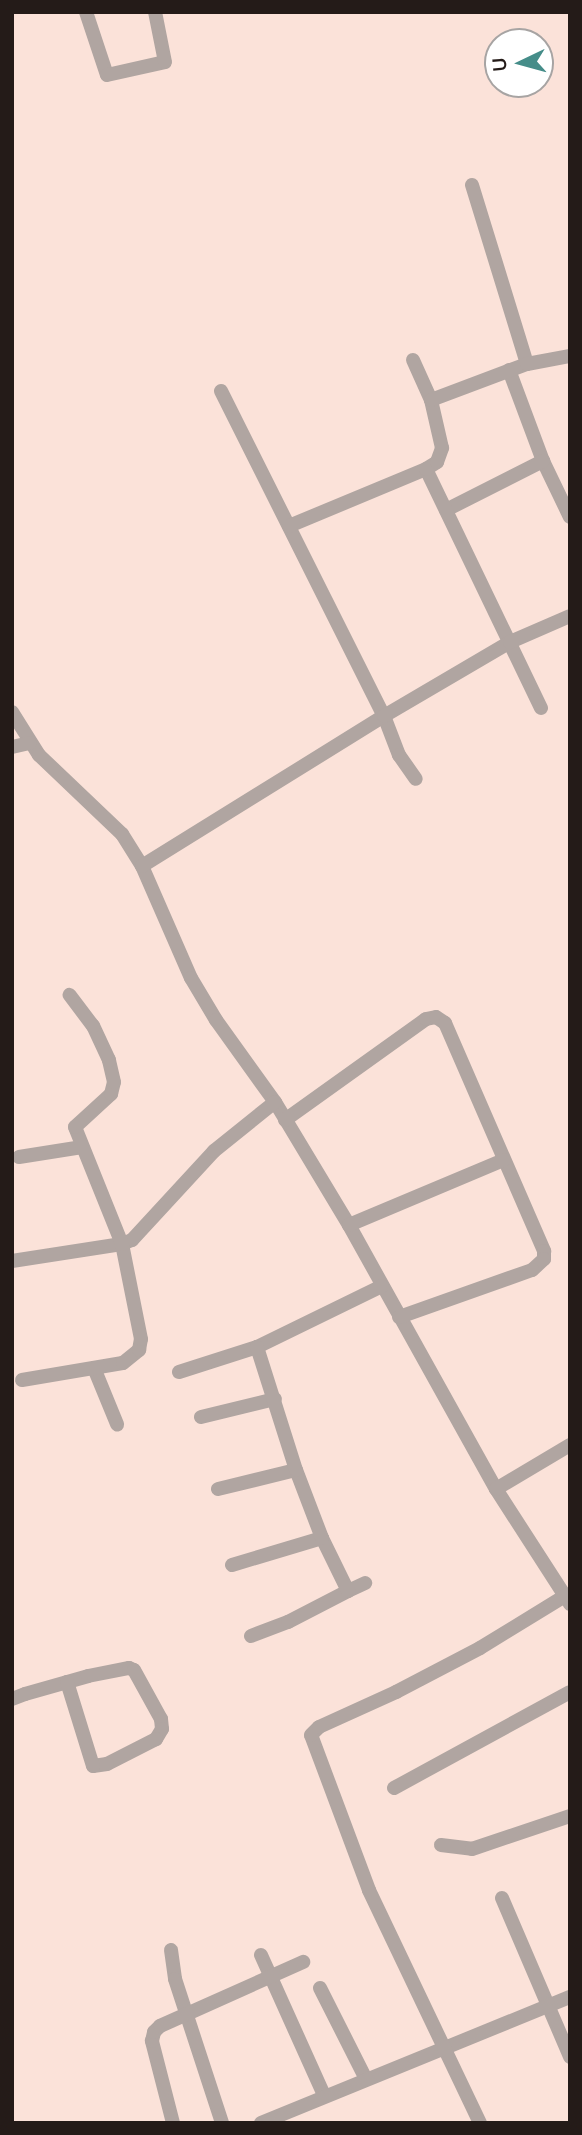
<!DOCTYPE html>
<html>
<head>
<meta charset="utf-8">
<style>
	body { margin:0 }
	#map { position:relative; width:582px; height:2135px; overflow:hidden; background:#fbe2d9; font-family:"Nunito Sans",sans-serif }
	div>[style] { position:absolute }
	.street>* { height:14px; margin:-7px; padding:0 7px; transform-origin:7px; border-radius:7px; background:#b0a5a1 }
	span { translate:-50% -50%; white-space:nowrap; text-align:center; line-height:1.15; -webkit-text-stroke:5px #fff; paint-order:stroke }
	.frame { position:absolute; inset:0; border:14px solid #241b18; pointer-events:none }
	.north { position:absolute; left:484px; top:28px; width:70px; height:70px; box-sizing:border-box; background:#fff; border:2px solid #a7a4a3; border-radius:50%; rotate:265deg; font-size:19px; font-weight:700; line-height:28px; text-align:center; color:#241b18 }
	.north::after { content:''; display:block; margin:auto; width:24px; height:32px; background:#458d89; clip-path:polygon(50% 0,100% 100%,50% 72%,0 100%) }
</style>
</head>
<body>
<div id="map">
	<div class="street">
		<div style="left:86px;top:12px;width:66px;rotate:71.6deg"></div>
		<div style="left:107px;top:75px;width:59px;rotate:-12.6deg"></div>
		<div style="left:165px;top:62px;width:51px;rotate:-101.3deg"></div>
		<div style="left:472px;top:185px;width:187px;rotate:72.9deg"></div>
		<div style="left:413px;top:360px;width:44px;rotate:65.8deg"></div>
		<div style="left:509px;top:370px;width:97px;rotate:69.5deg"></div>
		<div style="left:543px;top:461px;width:62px;rotate:64.3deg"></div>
		<div style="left:221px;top:391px;width:364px;rotate:63.4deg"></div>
		<div style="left:384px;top:716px;width:42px;rotate:69deg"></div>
		<div style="left:399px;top:755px;width:29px;rotate:55deg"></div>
		<div style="left:446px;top:510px;width:109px;rotate:-26.8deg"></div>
		<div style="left:289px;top:526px;width:148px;rotate:-22.6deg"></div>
		<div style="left:541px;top:708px;width:265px;rotate:-115.7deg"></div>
		<div style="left:426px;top:469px;width:13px;rotate:-32deg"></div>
		<div style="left:437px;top:462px;width:15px;rotate:-70deg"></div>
		<div style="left:442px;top:448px;width:49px;rotate:-102.9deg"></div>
		<div style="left:431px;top:400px;width:103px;rotate:-20.6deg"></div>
		<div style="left:527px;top:364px;width:44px;rotate:-10.5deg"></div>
		<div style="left:12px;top:712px;width:51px;rotate:57.9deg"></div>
		<div style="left:39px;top:755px;width:115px;rotate:43.6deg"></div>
		<div style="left:122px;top:834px;width:38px;rotate:58deg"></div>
		<div style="left:142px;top:866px;width:122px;rotate:66.4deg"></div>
		<div style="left:191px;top:978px;width:49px;rotate:59.2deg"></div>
		<div style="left:216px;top:1020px;width:101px;rotate:54.3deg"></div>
		<div style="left:275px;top:1102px;width:144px;rotate:59deg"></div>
		<div style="left:349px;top:1225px;width:302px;rotate:60.9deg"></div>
		<div style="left:496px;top:1489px;width:137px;rotate:57.2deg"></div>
		<div style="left:12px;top:747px;width:18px;rotate:-13deg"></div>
		<div style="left:142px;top:866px;width:285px;rotate:-31.8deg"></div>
		<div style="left:384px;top:716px;width:146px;rotate:-30.4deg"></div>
		<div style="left:510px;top:642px;width:65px;rotate:-23.4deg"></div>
		<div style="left:285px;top:1120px;width:173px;rotate:-35.6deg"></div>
		<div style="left:426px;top:1019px;width:10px;rotate:-11deg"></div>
		<div style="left:436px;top:1017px;width:11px;rotate:34deg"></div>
		<div style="left:445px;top:1023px;width:249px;rotate:66.5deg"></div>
		<div style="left:544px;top:1251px;width:8px;rotate:90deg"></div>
		<div style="left:544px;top:1259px;width:16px;rotate:137deg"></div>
		<div style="left:532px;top:1270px;width:141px;rotate:160.5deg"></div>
		<div style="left:19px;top:1157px;width:64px;rotate:-9deg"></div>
		<div style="left:349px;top:1225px;width:168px;rotate:-22.8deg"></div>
		<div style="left:12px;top:1261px;width:111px;rotate:-8.8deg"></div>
		<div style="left:122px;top:1244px;width:11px;rotate:-22deg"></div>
		<div style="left:132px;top:1240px;width:121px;rotate:-47.3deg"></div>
		<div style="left:214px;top:1151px;width:78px;rotate:-38.8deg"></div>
		<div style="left:94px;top:1368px;width:61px;rotate:67.7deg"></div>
		<div style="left:179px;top:1372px;width:82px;rotate:-17.8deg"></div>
		<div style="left:257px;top:1347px;width:139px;rotate:-26deg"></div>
		<div style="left:22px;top:1380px;width:102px;rotate:-9.6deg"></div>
		<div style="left:123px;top:1363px;width:21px;rotate:-39deg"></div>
		<div style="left:139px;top:1350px;width:11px;rotate:-80deg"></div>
		<div style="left:141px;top:1339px;width:97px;rotate:-101.3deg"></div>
		<div style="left:122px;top:1244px;width:126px;rotate:-111.9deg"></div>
		<div style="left:75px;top:1127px;width:49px;rotate:-42.5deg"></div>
		<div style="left:111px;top:1094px;width:12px;rotate:-76deg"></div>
		<div style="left:114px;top:1082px;width:23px;rotate:-103deg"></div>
		<div style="left:109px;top:1060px;width:38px;rotate:-115deg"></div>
		<div style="left:93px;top:1026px;width:39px;rotate:-127deg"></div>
		<div style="left:201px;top:1417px;width:76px;rotate:-13.7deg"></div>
		<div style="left:218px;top:1489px;width:80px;rotate:-13.7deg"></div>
		<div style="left:496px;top:1489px;width:86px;rotate:-30.7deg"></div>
		<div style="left:232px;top:1565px;width:94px;rotate:-16.7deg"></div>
		<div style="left:348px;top:1591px;width:19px;rotate:-25deg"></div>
		<div style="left:251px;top:1636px;width:40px;rotate:-21deg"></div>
		<div style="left:288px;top:1622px;width:68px;rotate:-27.3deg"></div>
		<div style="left:348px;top:1591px;width:59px;rotate:-116.1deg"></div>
		<div style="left:322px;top:1538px;width:73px;rotate:-110.9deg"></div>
		<div style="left:296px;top:1470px;width:129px;rotate:-107.6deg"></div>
		<div style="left:12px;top:1699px;width:14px;rotate:-21deg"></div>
		<div style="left:25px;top:1694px;width:66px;rotate:-15.9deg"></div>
		<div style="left:88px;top:1676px;width:42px;rotate:-11deg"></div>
		<div style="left:129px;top:1668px;width:5px;rotate:22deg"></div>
		<div style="left:134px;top:1670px;width:56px;rotate:61.1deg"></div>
		<div style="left:161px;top:1719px;width:10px;rotate:84deg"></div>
		<div style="left:162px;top:1729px;width:12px;rotate:121deg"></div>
		<div style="left:156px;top:1739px;width:55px;rotate:153deg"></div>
		<div style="left:107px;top:1764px;width:14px;rotate:172deg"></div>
		<div style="left:93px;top:1766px;width:88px;rotate:-107.2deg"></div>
		<div style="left:394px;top:1788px;width:200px;rotate:-28.6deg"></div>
		<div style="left:441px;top:1845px;width:31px;rotate:7deg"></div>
		<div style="left:472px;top:1849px;width:103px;rotate:-18.6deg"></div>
		<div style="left:502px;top:1898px;width:173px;rotate:66.8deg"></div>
		<div style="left:171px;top:1950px;width:29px;rotate:82deg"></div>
		<div style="left:175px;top:1979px;width:151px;rotate:71.9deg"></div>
		<div style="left:261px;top:1955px;width:154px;rotate:65.8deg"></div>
		<div style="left:320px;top:1988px;width:102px;rotate:63.2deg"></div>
		<div style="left:173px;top:2123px;width:85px;rotate:-104.4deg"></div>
		<div style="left:152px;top:2041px;width:9px;rotate:-77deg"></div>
		<div style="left:154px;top:2032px;width:8px;rotate:-45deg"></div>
		<div style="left:160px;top:2026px;width:157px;rotate:-24.1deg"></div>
		<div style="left:261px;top:2123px;width:334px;rotate:-22.2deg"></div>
		<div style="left:480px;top:2123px;width:258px;rotate:-115.5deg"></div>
		<div style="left:369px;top:1890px;width:165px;rotate:-110.5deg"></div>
		<div style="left:311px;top:1735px;width:11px;rotate:-45deg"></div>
		<div style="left:319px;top:1727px;width:85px;rotate:-24.4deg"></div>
		<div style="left:396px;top:1692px;width:95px;rotate:-27.6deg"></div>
		<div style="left:480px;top:1648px;width:100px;rotate:-31.5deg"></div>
	</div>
	<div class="frame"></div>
	<div class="north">U</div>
</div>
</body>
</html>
